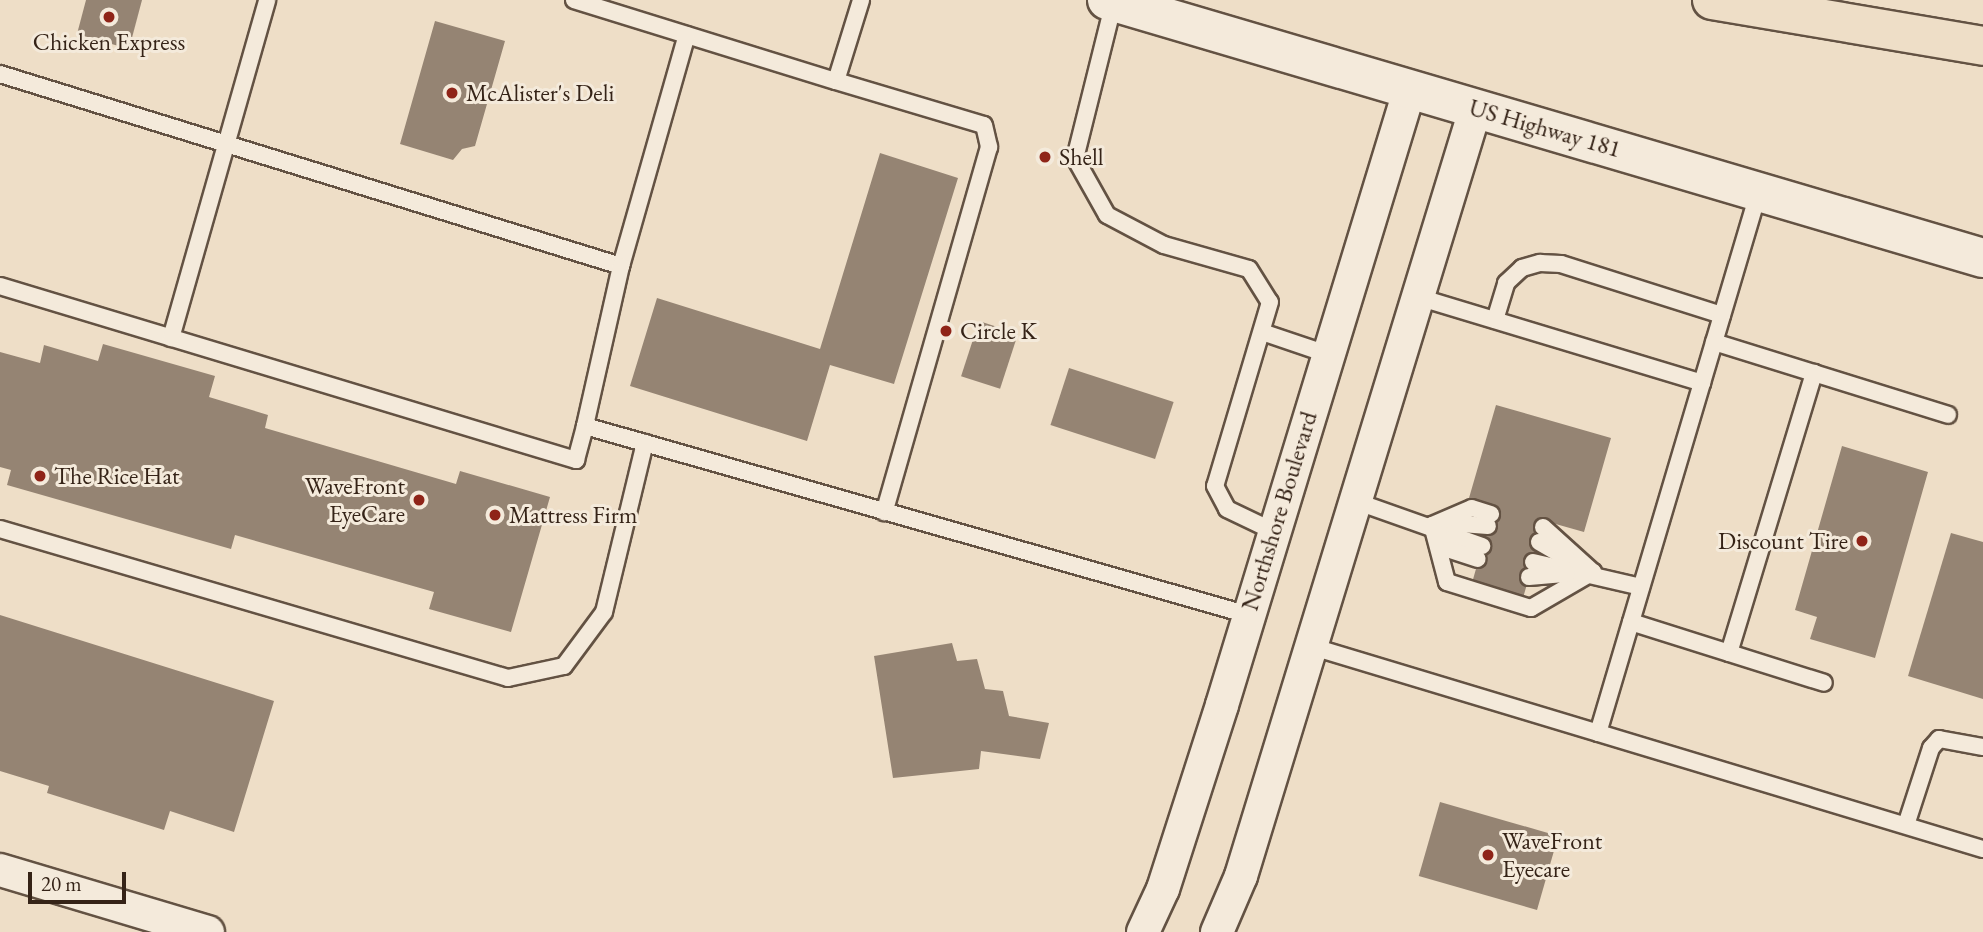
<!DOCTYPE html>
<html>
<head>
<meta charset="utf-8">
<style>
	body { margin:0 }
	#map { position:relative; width:1983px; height:932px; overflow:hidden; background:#eedec7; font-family:"EB Garamond",serif }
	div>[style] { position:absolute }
	.building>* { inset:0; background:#958473; transform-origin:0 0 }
	.roads { filter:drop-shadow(2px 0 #635243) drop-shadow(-2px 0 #635243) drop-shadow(0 2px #635243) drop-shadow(0 -2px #635243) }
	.service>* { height:16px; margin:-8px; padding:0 8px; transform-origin:8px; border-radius:8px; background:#f4eadb }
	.minor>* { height:32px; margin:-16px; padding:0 16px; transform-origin:16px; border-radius:16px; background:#f4eadb }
	.secondary>* { height:38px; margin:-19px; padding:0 19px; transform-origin:19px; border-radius:19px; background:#f4eadb }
	.motorway>* { height:38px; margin:-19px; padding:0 19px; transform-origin:19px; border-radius:19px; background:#eedec7 }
	.dots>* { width:19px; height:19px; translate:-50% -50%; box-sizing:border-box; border:4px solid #f4eadb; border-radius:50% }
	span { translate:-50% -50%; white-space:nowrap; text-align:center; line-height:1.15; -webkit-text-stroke:6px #f4eadb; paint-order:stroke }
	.poi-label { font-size:24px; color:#352317 }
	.left { translate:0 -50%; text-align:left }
	.right { translate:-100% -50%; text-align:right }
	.street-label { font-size:24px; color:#352317 }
	.scale { position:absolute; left:28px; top:872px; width:98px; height:32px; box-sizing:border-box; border:4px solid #352317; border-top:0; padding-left:9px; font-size:21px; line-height:24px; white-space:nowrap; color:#352317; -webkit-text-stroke:5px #f4eadb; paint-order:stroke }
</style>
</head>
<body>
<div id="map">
	<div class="building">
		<div style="clip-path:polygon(86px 0,142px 0,129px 49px,77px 34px)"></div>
		<div style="clip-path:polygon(435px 21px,505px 41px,475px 146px,462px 149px,453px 160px,400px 144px)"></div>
		<div style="clip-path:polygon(880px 153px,958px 178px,894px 384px,830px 365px,807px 441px,630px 386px,657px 298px,820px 349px)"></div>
		<div style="left:979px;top:321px;width:41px;height:58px;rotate:18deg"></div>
		<div style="clip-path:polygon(103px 344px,215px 376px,209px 397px,268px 415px,265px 428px,456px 484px,460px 471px,550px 497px,511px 632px,429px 609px,434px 592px,235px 535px,231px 549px,7px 485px,11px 470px,0 467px,0 352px,40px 363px,44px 345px,98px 361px)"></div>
		<div style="left:1069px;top:368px;width:110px;height:60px;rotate:18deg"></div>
		<div style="clip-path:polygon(1496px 405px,1611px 438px,1584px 532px,1545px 521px,1523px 598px,1472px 583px,1494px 505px,1469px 498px)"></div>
		<div style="clip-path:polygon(1842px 446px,1928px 472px,1875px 658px,1810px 639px,1817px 617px,1795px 610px)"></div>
		<div style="clip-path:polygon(1951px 533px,1983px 542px,1983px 699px,1908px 676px)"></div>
		<div style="clip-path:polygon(0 615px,274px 701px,234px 832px,170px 811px,164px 830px,47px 793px,49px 786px,0 771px)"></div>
		<div style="clip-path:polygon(952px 643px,957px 661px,977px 659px,985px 689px,1003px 691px,1009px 716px,1049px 723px,1040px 759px,981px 751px,979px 769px,893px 778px,874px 656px)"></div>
		<div style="left:1440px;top:802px;width:123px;height:77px;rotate:16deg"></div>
	</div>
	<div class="roads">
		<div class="service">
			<div style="left:574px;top:0;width:274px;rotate:17.2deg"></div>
			<div style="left:836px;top:81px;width:85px;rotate:-72.8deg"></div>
			<div style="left:1114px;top:2px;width:161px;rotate:104deg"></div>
			<div style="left:1075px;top:158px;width:65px;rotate:60.7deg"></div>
			<div style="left:1107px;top:215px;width:64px;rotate:27.8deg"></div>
			<div style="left:1164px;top:245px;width:88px;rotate:15.8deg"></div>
			<div style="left:1249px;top:269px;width:39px;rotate:58deg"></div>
			<div style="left:1270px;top:302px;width:192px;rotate:106.6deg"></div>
			<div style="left:1215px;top:486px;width:26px;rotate:62deg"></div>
			<div style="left:1227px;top:509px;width:51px;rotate:25.6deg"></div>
			<div style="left:0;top:74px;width:650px;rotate:17.18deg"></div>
			<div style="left:621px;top:266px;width:240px;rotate:-74.1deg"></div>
			<div style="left:836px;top:81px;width:154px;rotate:16.6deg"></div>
			<div style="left:984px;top:125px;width:23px;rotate:77deg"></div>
			<div style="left:989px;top:147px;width:380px;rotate:106deg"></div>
			<div style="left:621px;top:266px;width:164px;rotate:102.7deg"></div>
			<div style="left:585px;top:426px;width:690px;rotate:15.89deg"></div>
			<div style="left:0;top:286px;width:602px;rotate:16.81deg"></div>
			<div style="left:576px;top:460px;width:35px;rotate:-75deg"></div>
			<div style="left:1418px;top:297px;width:297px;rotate:16.8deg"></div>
			<div style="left:1495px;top:320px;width:39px;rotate:-73deg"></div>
			<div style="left:1506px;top:283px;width:22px;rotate:-43deg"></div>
			<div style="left:1522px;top:268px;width:19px;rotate:-16deg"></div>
			<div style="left:1540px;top:263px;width:21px;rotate:3deg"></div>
			<div style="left:1561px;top:264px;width:169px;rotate:17.6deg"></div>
			<div style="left:1262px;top:332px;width:69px;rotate:18.7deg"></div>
			<div style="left:171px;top:338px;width:351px;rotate:-74.1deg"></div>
			<div style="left:1714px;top:342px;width:245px;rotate:17.3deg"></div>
			<div style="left:1355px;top:501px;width:135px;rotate:19.5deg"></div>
			<div style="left:1448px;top:523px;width:40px;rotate:4.3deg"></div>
			<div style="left:1432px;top:525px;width:59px;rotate:75.3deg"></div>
			<div style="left:1447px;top:582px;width:88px;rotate:17.2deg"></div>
			<div style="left:1531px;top:608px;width:72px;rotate:-30.1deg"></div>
			<div style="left:1432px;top:525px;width:43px;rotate:-23deg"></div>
			<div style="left:1472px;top:508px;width:20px;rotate:18deg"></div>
			<div style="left:1543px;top:527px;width:67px;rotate:42deg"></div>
			<div style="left:0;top:529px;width:529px;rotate:16.35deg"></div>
			<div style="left:508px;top:678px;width:57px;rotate:-12.1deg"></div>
			<div style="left:564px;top:666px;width:67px;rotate:-53.5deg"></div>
			<div style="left:604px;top:612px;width:174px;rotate:-76.4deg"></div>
			<div style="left:1437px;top:533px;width:21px;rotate:53deg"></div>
			<div style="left:1450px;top:550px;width:29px;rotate:18deg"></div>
			<div style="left:1539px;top:542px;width:32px;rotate:30deg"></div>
			<div style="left:1533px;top:562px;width:111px;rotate:13deg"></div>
			<div style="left:1529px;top:577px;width:38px;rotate:-5deg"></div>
			<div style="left:1631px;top:622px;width:202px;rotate:17.5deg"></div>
			<div style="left:1310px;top:646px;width:703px;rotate:16.79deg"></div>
			<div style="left:1729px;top:653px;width:293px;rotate:-73.1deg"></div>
			<div style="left:1598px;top:733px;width:565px;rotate:-73.46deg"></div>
			<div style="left:1906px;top:825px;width:81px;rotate:-72deg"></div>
			<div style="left:1931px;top:748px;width:12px;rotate:-48deg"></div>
			<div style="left:1939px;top:739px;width:45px;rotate:10.3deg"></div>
		</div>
		<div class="minor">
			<div style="left:0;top:870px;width:217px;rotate:16.6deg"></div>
			<div style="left:1143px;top:932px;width:47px;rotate:-65.1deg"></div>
			<div style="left:1163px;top:889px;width:193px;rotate:-72.2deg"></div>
			<div style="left:1222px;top:705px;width:645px;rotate:-73.05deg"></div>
			<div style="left:1217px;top:932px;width:61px;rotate:-66.8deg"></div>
			<div style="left:1241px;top:876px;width:804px;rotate:-73.01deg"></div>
		</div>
		<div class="secondary">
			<div style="left:1107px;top:0;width:913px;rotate:16.41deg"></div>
		</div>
		<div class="motorway">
			<div style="left:1712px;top:0;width:275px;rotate:9.6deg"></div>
		</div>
	</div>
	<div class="dots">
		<div style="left:109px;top:17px;background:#8f2418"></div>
		<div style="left:452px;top:93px;background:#8f2418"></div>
		<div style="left:1045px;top:157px;background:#8f2418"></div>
		<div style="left:946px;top:331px;background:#8f2418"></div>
		<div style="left:40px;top:476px;background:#8f2418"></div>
		<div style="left:419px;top:500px;background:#8f2418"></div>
		<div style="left:495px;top:515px;background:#8f2418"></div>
		<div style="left:1862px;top:541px;background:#8f2418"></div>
		<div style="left:1488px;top:855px;background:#8f2418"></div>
	</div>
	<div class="poi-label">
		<span style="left:109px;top:42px">Chicken Express</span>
		<span class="left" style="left:466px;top:93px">McAlister's Deli</span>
		<span class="left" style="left:1059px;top:157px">Shell</span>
		<span class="left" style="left:960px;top:331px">Circle K</span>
		<span class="left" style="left:54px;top:476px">The Rice Hat</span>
		<span class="right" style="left:405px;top:500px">WaveFront<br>EyeCare</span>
		<span class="left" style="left:509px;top:515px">Mattress Firm</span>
		<span class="right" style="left:1848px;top:541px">Discount Tire</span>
		<span class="left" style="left:1502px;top:855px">WaveFront<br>Eyecare</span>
	</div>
	<div class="street-label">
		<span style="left:1545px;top:128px;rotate:16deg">US Highway 181</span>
		<span style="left:1279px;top:511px;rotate:-73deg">Northshore Boulevard</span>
	</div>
	<div class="scale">20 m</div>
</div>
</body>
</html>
